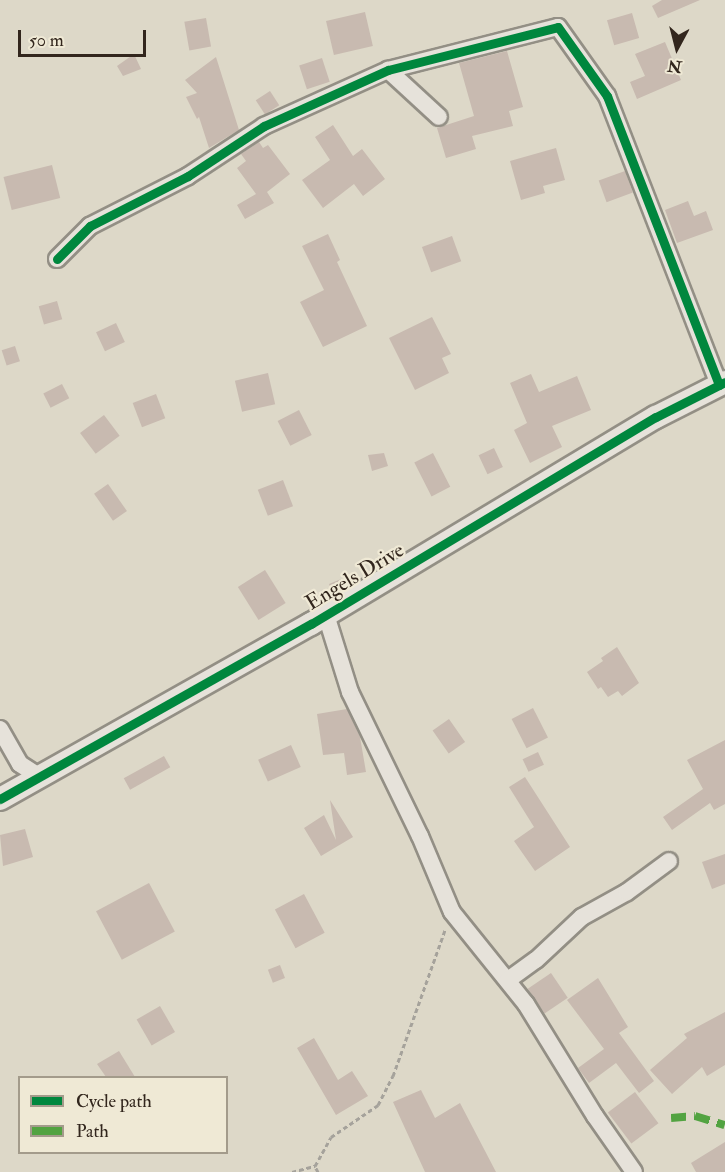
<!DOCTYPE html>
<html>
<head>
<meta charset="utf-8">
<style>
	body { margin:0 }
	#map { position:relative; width:725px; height:1172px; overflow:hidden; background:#ddd8c8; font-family:"IM FELL Double Pica",serif }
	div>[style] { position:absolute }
	.building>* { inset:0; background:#c8bab0; transform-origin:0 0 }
	.path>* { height:3px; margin-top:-1.5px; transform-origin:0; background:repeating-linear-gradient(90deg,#a5a29b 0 4.5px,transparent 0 7.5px) }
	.roads { filter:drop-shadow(2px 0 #938f85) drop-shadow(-2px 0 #938f85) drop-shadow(0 2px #938f85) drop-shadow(0 -2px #938f85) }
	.street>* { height:16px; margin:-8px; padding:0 8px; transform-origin:8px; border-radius:8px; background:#e6e2da }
	.secondary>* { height:22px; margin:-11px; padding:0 11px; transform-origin:11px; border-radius:11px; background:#e6e2da }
	.quiet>* { height:8px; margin-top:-4px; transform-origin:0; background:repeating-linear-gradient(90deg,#52a341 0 15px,transparent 0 23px) }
	.cycleway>* { height:9px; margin:-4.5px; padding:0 4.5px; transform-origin:4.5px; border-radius:4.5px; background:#00873e }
	span { translate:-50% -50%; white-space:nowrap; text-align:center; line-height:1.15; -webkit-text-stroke:4.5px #efe9d5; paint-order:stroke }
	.street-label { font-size:21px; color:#32261d }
	.legend { position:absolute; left:18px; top:1076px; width:210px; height:78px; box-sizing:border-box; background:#efe9d5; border:2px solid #a39b8b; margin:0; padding:8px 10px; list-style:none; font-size:18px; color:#32261d }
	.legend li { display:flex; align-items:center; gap:12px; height:30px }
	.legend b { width:30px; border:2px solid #a39b8b }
	.north { position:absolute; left:647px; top:18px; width:60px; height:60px; -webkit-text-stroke:4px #efe9d5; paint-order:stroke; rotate:187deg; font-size:16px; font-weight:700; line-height:24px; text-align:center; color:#32261d }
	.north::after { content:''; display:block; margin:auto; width:21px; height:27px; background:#32261d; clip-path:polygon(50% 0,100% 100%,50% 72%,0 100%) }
	.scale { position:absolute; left:18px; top:30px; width:128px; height:27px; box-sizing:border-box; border:3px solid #32261d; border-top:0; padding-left:8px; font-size:18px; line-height:21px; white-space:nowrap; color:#32261d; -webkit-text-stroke:4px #efe9d5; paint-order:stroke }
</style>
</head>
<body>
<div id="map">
	<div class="building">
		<div style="clip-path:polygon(662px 0,700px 0,658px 18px,652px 6px)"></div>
		<div style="left:365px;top:12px;width:35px;height:40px;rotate:77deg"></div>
		<div style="left:632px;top:13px;width:26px;height:26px;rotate:74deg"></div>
		<div style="left:206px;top:18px;width:29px;height:22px;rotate:80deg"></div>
		<div style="clip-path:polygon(665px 42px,681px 80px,637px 99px,630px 82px,645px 76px,635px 54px)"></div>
		<div style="clip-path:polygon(507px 51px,523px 107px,509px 111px,513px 126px,472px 136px,476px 149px,446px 158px,437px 128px,474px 116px,459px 63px)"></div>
		<div style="clip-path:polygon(134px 54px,141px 69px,123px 76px,117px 66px)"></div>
		<div style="clip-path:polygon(216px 57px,239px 130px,209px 148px,199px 117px,197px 119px,186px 97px,197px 93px,185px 80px)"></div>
		<div style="left:322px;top:58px;width:25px;height:24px;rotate:72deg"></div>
		<div style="left:270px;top:91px;width:17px;height:17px;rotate:57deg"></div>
		<div style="clip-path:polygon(333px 125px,353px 156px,362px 149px,385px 179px,363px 196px,354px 184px,323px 208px,302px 180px,330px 160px,315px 137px)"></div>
		<div style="clip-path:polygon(259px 142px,263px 148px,268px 145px,290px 174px,267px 192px,274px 203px,245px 219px,237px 205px,256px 194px,237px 168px,246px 161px,241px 154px)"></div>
		<div style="clip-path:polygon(556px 148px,565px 180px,543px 186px,545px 193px,521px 200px,510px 161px)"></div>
		<div style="left:52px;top:165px;width:34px;height:50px;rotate:76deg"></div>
		<div style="left:625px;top:171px;width:23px;height:28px;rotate:70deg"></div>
		<div style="clip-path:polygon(688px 201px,694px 216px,706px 211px,713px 230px,677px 243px,665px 210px)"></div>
		<div style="clip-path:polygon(328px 234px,340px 260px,337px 262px,367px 326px,323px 347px,300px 302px,324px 290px,302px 246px)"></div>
		<div style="left:452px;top:236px;width:27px;height:32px;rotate:70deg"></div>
		<div style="left:57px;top:301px;width:19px;height:19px;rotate:74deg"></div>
		<div style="clip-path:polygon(432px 317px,451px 354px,442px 358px,449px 373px,415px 390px,389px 338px)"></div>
		<div style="left:116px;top:323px;width:21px;height:22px;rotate:65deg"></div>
		<div style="left:15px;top:346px;width:16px;height:14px;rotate:72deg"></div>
		<div style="left:268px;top:373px;width:32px;height:34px;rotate:77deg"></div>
		<div style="clip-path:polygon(531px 374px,539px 392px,577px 376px,591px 410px,552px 426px,562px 447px,530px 463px,514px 430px,527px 423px,510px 383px)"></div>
		<div style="left:62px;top:384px;width:16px;height:21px;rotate:63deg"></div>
		<div style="left:156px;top:394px;width:26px;height:25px;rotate:69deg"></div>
		<div style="left:299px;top:410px;width:28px;height:24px;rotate:63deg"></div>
		<div style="left:104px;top:415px;width:26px;height:30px;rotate:53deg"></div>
		<div style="left:494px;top:448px;width:21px;height:17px;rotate:65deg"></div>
		<div style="clip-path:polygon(384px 453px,388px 466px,372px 471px,368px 455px)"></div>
		<div style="left:433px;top:453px;width:38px;height:21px;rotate:63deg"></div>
		<div style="left:283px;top:480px;width:28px;height:27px;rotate:69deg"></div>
		<div style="left:108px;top:484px;width:33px;height:17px;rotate:55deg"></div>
		<div style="left:265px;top:570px;width:39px;height:32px;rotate:58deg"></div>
		<div style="clip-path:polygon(341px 579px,345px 588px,333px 595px,329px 584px)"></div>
		<div style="clip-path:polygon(617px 647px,639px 683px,622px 696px,618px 691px,608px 697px,601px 687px,598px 689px,587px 672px,603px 661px,601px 658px)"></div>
		<div style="left:533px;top:708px;width:33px;height:24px;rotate:63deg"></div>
		<div style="clip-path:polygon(347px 709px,360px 737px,366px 772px,347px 775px,344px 753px,323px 755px,317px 714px)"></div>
		<div style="left:449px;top:719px;width:28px;height:20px;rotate:55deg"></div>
		<div style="clip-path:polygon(725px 740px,725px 804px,714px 810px,710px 803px,672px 830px,663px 817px,703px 789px,687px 760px)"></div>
		<div style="left:291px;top:745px;width:24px;height:36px;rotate:66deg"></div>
		<div style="left:538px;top:752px;width:14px;height:17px;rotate:65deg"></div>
		<div style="left:164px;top:756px;width:13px;height:46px;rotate:61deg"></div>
		<div style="clip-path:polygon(525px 777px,570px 847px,535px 871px,514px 841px,534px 827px,509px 787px)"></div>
		<div style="clip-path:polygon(330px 800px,353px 837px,321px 856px,304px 828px,324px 815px,336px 840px)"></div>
		<div style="clip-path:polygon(25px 829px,33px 857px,3px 866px,0 835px)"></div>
		<div style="clip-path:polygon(725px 854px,725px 884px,712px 889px,702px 862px)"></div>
		<div style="left:149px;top:883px;width:55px;height:60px;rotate:62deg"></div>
		<div style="left:304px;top:894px;width:44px;height:33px;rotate:62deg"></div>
		<div style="left:280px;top:965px;width:14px;height:13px;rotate:69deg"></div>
		<div style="left:551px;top:973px;width:30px;height:28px;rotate:56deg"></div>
		<div style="clip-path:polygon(598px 978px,628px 1027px,619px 1033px,654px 1081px,639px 1093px,616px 1063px,589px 1083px,578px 1068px,604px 1049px,567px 1000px)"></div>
		<div style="left:160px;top:1006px;width:30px;height:27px;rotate:60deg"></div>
		<div style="clip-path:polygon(725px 1012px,725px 1065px,707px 1076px,702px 1067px,672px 1094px,650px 1070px,687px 1038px,684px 1034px)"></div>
		<div style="clip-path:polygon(314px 1038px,338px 1080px,352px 1071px,368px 1096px,336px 1115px,297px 1048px)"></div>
		<div style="clip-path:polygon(119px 1051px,135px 1077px,106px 1077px,97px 1064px)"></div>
		<div style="clip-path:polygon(421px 1090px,435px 1118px,460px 1103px,496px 1172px,425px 1172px,393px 1102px)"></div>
		<div style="left:635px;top:1092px;width:39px;height:34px;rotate:53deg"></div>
		<div style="clip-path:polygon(725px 1142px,725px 1172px,696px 1172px,691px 1163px)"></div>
	</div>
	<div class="path">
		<div style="left:292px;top:1172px;width:24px;rotate:-15deg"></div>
		<div style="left:318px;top:1172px;width:7px;rotate:-117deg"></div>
		<div style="left:315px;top:1166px;width:33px;rotate:-61deg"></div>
		<div style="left:331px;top:1137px;width:57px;rotate:-34.2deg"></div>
		<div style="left:378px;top:1105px;width:33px;rotate:-63deg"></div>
		<div style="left:393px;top:1076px;width:155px;rotate:-70.4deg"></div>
	</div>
	<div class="roads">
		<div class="street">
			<div style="left:388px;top:70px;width:69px;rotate:42.7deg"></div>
			<div style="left:57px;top:259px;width:47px;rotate:-45deg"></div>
			<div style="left:90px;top:226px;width:110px;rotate:-27deg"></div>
			<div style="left:188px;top:176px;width:91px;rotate:-33.3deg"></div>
			<div style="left:264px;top:126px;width:136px;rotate:-24.3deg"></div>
			<div style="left:388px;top:70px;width:175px;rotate:-14.2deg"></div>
			<div style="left:558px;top:27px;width:85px;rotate:54.6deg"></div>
			<div style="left:607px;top:96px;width:310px;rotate:68.8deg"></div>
			<div style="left:326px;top:615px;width:81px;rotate:72.7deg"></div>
			<div style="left:350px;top:692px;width:160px;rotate:64.1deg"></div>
			<div style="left:420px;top:836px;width:82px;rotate:67.2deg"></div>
			<div style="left:452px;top:912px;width:118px;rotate:51.2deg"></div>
			<div style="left:526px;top:1004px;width:132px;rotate:58.4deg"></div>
			<div style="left:595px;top:1116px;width:68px;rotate:55.1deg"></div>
			<div style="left:0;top:729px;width:40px;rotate:60.3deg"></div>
			<div style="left:20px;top:764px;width:24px;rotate:33deg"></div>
			<div style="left:508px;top:980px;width:34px;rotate:-36deg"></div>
			<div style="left:536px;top:960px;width:63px;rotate:-43.1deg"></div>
			<div style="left:582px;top:917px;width:51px;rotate:-29.1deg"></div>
			<div style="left:627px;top:892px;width:52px;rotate:-36.4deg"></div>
		</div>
		<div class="secondary">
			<div style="left:0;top:799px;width:357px;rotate:-29.4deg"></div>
			<div style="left:311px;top:624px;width:402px;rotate:-31deg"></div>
			<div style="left:656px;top:417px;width:77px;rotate:-26.9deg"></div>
		</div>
	</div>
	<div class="quiet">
		<div style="left:671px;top:1118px;width:24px;rotate:-5deg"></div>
		<div style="left:695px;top:1116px;width:31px;rotate:17deg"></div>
	</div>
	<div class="cycleway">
		<div style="left:57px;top:259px;width:47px;rotate:-45deg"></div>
		<div style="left:90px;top:226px;width:110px;rotate:-27deg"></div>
		<div style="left:188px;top:176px;width:91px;rotate:-33.3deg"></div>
		<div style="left:264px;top:126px;width:136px;rotate:-24.3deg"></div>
		<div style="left:388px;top:70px;width:175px;rotate:-14.2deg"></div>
		<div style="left:558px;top:27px;width:85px;rotate:54.6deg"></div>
		<div style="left:607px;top:96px;width:310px;rotate:68.8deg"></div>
		<div style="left:0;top:799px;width:357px;rotate:-29.4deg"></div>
		<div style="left:311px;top:624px;width:402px;rotate:-31deg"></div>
		<div style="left:656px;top:417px;width:77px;rotate:-26.9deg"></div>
	</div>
	<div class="street-label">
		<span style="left:355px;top:577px;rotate:-31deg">Engels Drive</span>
	</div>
	<ul class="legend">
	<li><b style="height:8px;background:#00873e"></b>Cycle path</li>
	<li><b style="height:8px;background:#52a341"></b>Path</li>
	</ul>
	<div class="north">N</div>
	<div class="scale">50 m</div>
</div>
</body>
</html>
